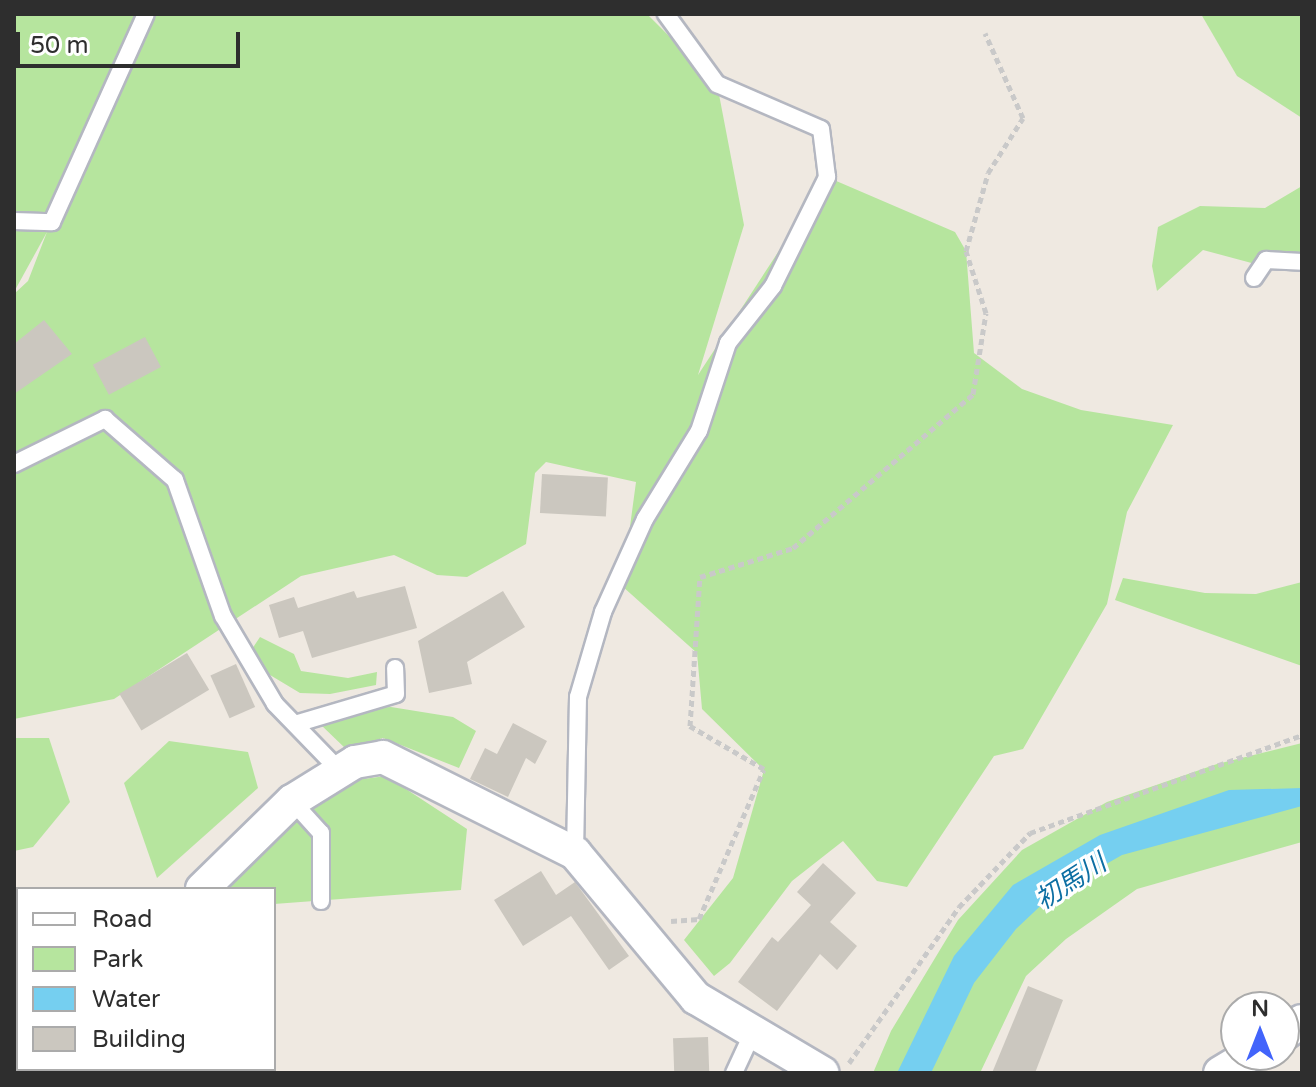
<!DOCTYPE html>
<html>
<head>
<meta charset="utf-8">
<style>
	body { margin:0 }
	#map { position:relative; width:1316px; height:1087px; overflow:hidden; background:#efe9e1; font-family:"Varela Round","Noto Sans JP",sans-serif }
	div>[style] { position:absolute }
	.green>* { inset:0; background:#b6e59e }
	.water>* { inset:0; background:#75cff0 }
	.building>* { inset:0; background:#cbc7bf; transform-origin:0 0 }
	.path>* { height:5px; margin-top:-2.5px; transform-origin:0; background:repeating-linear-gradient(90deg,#c9c9c9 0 6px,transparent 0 10px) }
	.roads { filter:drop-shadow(2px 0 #b4b7c1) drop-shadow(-2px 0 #b4b7c1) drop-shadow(0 2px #b4b7c1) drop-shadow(0 -2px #b4b7c1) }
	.service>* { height:16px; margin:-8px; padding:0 8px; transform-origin:8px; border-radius:8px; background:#fff }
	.minor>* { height:32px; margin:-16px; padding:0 16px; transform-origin:16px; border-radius:16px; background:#fff }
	span { translate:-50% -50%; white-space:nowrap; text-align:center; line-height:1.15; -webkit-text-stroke:6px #fff; paint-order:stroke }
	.water-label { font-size:26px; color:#0d6fa3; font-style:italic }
	.frame { position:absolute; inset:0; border:16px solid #2e2e2e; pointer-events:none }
	.legend { position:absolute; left:16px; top:887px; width:260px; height:184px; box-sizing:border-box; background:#fff; border:2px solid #ababab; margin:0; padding:10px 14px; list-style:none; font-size:24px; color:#2e2e2e }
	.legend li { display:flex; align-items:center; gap:16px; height:40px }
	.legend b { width:40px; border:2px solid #ababab }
	.north { position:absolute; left:1220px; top:991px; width:80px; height:80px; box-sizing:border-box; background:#fff; border:2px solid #ababab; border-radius:50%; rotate:0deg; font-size:22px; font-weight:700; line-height:32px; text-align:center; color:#2e2e2e }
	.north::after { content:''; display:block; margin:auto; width:28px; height:36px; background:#4264fb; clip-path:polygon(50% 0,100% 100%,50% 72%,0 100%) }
	.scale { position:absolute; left:16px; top:32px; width:224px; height:36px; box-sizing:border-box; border:4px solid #2e2e2e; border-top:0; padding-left:10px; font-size:24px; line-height:28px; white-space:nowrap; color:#2e2e2e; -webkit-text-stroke:6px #fff; paint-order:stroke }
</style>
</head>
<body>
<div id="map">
	<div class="green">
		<div style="clip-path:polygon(14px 14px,647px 14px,717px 84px,744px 225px,698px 375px,827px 177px,955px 232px,966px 251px,974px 353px,1022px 389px,1081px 410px,1173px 425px,1127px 512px,1107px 604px,1023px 749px,994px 756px,907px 887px,877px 881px,843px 841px,792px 881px,730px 963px,714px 976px,684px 940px,733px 878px,764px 770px,702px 709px,697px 653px,622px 586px,636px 482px,546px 462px,535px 473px,526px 544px,467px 577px,437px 575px,394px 555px,301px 576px,114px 699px,14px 719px,14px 294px,28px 281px,47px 232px,14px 292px)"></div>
		<div style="clip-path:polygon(1201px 14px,1302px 14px,1302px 118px,1237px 76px)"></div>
		<div style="clip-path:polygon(1302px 186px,1302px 269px,1278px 270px,1203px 250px,1157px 291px,1152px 266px,1158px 227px,1200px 206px,1265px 208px)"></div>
		<div style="clip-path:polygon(1123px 578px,1205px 593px,1256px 594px,1302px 582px,1302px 666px,1115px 600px)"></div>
		<div style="clip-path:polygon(260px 637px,294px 654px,301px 671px,348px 678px,377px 672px,376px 685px,330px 694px,300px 693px,265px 672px,250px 652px)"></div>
		<div style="clip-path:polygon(391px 707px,453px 717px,476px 731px,459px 768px,383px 738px,346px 749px,320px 724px,351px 709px)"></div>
		<div style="clip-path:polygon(14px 738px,49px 738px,70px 802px,33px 847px,14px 851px)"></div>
		<div style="clip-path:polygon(169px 741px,248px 752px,258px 788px,157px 878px,124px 783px)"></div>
		<div style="clip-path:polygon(1302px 743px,1302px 842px,1137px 889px,1066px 939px,1026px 976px,980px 1073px,873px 1073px,891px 1031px,958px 920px,1022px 850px,1107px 802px,1217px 764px)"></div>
		<div style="clip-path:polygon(386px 776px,467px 829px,461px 890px,274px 904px,274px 889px,227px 889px,318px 785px)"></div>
	</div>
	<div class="water">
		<div style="clip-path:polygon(1302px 788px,1302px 806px,1122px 855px,1052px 895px,1016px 929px,974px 983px,931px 1073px,897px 1073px,954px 956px,1013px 885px,1100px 835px,1229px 790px)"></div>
	</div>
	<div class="building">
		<div style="clip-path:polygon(44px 320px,72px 354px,14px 394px,14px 344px)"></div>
		<div style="left:145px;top:337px;width:34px;height:59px;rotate:62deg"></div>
		<div style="left:542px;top:474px;width:66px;height:39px;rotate:3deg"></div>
		<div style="clip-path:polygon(405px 586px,417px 628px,312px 658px,303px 631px,279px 638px,269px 605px,294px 597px,298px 608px,354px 591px,357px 598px)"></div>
		<div style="clip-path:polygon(503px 591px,525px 627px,467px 662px,472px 684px,429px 693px,418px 641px)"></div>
		<div style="left:187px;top:653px;width:43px;height:79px;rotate:59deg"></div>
		<div style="left:236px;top:664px;width:47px;height:28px;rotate:66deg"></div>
		<div style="clip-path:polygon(513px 723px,547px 741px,535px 764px,526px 758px,508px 797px,470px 779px,485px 748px,497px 754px)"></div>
		<div style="clip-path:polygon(823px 863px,856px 893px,830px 922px,857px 946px,837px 970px,820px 954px,777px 1011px,738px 982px,772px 937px,778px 942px,811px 905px,797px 892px)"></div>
		<div style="clip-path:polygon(541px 871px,556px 895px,575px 882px,629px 956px,609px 970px,571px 916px,523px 946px,494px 900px)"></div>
		<div style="clip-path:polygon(1028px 986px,1063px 1000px,1035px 1073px,992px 1073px)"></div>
		<div style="left:708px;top:1037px;width:36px;height:35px;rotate:88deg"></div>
	</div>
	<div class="path">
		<div style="left:671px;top:921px;width:28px;rotate:-4deg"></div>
		<div style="left:699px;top:919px;width:163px;rotate:-66.6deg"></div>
		<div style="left:764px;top:769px;width:86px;rotate:-149.8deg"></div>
		<div style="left:690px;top:726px;width:149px;rotate:-86.2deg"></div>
		<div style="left:700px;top:577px;width:97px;rotate:-17.3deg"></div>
		<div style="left:793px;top:548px;width:237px;rotate:-40.5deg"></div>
		<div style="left:973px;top:394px;width:82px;rotate:-80.9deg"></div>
		<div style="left:986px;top:313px;width:65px;rotate:-107.9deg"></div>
		<div style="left:966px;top:251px;width:81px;rotate:-74.2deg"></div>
		<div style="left:988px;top:173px;width:65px;rotate:-57.5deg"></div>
		<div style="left:1023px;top:118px;width:93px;rotate:-114.1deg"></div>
		<div style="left:849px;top:1063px;width:191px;rotate:-54.8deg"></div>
		<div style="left:959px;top:907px;width:103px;rotate:-46.2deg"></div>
		<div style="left:1030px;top:833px;width:289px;rotate:-19.8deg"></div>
	</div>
	<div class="roads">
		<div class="service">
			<div style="left:14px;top:221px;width:38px;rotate:2deg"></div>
			<div style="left:52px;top:222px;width:228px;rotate:-65.7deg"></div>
			<div style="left:1254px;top:278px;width:22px;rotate:-56deg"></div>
			<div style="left:1266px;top:260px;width:36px;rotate:3deg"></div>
			<div style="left:14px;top:464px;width:102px;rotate:-26.3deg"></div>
			<div style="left:105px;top:419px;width:93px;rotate:41.1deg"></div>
			<div style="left:175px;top:480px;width:144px;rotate:70.6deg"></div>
			<div style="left:223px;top:616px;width:102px;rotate:59.4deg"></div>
			<div style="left:275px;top:704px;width:93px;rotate:45.9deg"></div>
			<div style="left:295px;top:724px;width:105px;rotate:-16.5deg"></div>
			<div style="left:396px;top:694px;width:26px;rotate:-92deg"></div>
			<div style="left:292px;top:801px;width:43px;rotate:47.8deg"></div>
			<div style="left:321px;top:833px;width:68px;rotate:90deg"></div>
			<div style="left:575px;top:853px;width:156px;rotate:-88.9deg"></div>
			<div style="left:578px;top:697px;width:89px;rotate:-73.6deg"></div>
			<div style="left:603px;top:612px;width:102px;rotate:-65.7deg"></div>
			<div style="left:645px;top:519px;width:103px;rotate:-58.5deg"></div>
			<div style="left:699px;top:431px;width:93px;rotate:-71.8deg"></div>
			<div style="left:728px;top:343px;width:73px;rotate:-51.7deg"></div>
			<div style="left:773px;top:286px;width:122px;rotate:-63.6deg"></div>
			<div style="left:827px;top:177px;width:48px;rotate:-97.1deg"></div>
			<div style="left:821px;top:129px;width:113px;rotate:-156.6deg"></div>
			<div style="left:717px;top:84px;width:87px;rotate:-126.1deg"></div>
			<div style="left:734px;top:1073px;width:45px;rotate:-65.1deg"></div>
		</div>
		<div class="minor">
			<div style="left:202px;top:889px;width:126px;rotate:-44.4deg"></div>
			<div style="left:292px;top:801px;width:74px;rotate:-31.8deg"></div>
			<div style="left:355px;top:762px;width:28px;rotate:-10deg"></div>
			<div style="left:383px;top:757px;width:215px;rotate:26.6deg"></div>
			<div style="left:575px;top:853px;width:189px;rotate:50.2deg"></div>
			<div style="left:696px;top:998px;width:147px;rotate:30.6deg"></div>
			<div style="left:14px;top:999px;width:4px;rotate:-14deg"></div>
			<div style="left:1284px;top:1034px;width:22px;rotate:-36deg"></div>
			<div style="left:150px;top:1073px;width:4px;rotate:-90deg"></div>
			<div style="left:1220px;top:1073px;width:35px;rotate:-31deg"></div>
		</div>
	</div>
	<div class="water-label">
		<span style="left:1071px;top:882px;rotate:-33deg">初馬川</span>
	</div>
	<div class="frame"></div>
	<ul class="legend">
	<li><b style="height:10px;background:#fff"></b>Road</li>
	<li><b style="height:22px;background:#b6e59e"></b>Park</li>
	<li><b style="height:22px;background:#75cff0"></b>Water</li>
	<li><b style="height:22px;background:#cbc7bf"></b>Building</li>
	</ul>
	<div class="north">N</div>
	<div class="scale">50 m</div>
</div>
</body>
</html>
